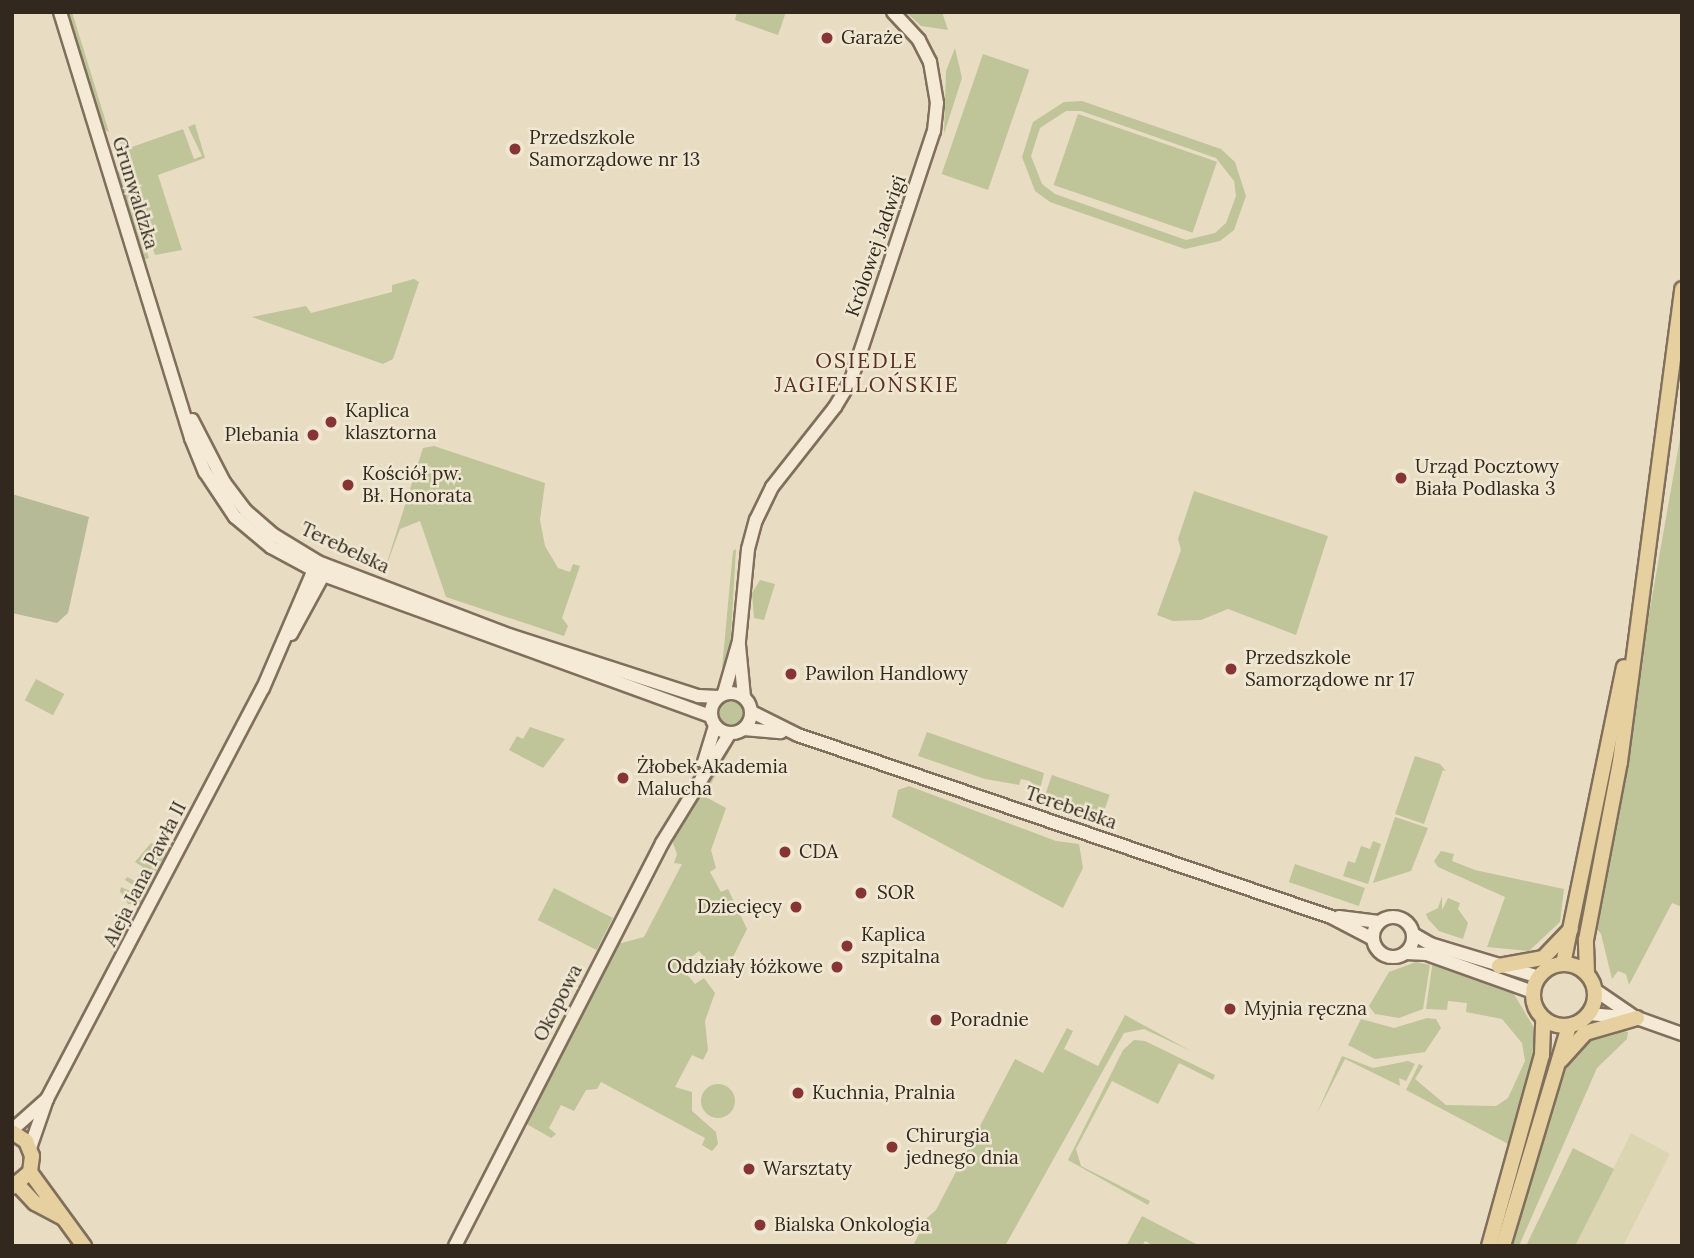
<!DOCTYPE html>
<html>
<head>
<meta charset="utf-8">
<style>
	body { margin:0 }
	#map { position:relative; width:1694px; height:1258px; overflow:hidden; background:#e8ddc3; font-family:Lora,serif }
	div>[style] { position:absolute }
	.farmland>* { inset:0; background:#dcd5b2 }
	.green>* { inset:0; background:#bfc499; transform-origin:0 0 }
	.round { border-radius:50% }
	.cemetery>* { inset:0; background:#b6ba97 }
	.roads { filter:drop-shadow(2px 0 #806f5c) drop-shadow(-2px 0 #806f5c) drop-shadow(0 2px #806f5c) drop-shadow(0 -2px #806f5c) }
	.minor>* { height:12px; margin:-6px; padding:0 6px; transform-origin:6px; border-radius:6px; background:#f4ead5 }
	.minor>.ring { margin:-6px; padding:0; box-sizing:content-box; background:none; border:12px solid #f4ead5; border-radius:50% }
	.major>* { height:14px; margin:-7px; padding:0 7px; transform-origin:7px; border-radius:7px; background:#e7d09f }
	.major>.ring { margin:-7px; padding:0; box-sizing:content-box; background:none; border:14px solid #e7d09f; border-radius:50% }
	.dots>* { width:19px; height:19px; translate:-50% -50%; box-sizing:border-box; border:4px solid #f0e7d2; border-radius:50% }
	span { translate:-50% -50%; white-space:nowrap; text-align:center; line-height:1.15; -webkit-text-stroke:5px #f0e7d2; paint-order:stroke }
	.poi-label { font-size:19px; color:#32281e }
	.left { translate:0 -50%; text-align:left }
	.right { translate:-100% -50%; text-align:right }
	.street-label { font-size:19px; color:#32281e }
	.neighbourhood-label { font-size:21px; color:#592e23; letter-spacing:2px }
	.frame { position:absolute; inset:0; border:14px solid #32281e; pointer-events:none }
</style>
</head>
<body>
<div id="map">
	<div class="farmland">
		<div style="clip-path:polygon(1631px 1133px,1670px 1154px,1623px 1246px,1575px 1246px)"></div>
	</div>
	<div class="green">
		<div style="clip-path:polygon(68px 12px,72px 12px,109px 132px,102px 128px)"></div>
		<div style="clip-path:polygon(737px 12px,786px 12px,778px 35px,735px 20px)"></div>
		<div style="clip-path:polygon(906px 12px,942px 12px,948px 30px,921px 26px)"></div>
		<div style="clip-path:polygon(955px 48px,962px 78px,944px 134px,946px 71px)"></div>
		<div style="left:983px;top:54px;width:49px;height:127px;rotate:19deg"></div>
		<div style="clip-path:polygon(evenodd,1082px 101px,1221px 149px,1235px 162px,1246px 196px,1234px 230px,1220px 241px,1185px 249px,1050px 202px,1035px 191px,1022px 157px,1033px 122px,1064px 102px,1082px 101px,1066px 111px,1081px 111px,1216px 158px,1234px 181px,1236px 196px,1226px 223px,1215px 233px,1186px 240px,1055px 194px,1042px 184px,1031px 156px,1040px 128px,1066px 111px)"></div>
		<div style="left:1078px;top:114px;width:147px;height:75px;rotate:19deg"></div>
		<div style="clip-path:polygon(195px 124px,205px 158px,158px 175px,182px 250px,155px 255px,120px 142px,128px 140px,132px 147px,183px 129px,194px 159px,202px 156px,188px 127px)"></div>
		<div style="left:122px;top:170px;width:92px;height:7px;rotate:73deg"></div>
		<div style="clip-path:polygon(414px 279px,419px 282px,393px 359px,383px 364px,252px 317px,306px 306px,311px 313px,392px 292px,392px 285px)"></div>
		<div style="clip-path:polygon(1682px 427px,1682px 907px,1672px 903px,1629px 985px,1626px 974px,1618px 971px,1612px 979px,1601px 934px,1594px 926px)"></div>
		<div style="clip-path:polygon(434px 446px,545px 483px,540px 520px,545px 546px,558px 568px,570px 572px,573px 564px,580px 566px,562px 618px,568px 626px,564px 636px,446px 597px,420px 521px,400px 529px,383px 575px,423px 448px)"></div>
		<div style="clip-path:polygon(1194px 491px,1328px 536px,1296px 635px,1228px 609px,1201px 620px,1173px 621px,1157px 615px,1181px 550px,1178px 539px)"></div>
		<div style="clip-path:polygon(736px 549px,730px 650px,722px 668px,733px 551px)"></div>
		<div style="clip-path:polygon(760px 580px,775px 584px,764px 620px,754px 618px,752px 593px)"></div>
		<div style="left:36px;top:679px;width:32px;height:24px;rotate:28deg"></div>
		<div class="round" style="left:717px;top:699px;width:28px;height:28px"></div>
		<div style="clip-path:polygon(530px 727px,565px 739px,543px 768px,509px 750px,517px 736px,523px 739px)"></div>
		<div style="clip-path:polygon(927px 732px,1044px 773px,1039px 794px,1030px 781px,1021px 779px,1019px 785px,985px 779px,918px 756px)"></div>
		<div style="clip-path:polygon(729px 746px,732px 746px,704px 796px,726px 808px,711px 850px,716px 868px,710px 872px,721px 892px,728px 889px,747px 929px,724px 975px,709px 974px,714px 969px,699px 951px,680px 966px,695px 984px,704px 978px,715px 993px,705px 1021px,708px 1050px,703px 1060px,692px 1055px,675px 1087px,692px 1092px,692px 1111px,716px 1132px,718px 1144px,712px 1151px,702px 1145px,705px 1138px,601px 1082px,597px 1089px,586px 1090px,574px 1111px,561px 1105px,549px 1128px,556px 1134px,551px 1138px,525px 1123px,614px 945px,644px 937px,682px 864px,674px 863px,677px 854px,671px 838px)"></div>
		<div style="clip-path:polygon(1415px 756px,1440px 764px,1446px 771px,1443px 770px,1424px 824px,1395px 814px)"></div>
		<div style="left:1052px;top:775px;width:61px;height:23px;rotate:19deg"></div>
		<div style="clip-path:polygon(909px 786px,1056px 841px,1079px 844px,1083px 868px,1063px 908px,892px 817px,898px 790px)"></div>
		<div style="clip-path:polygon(1395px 817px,1428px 828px,1411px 871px,1373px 883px)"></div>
		<div style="clip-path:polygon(1373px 841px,1381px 844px,1368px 884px,1343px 876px,1348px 861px,1355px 863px,1361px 846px,1370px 849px)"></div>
		<div style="clip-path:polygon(151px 843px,163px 846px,169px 857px,144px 904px,128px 904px,120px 891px,121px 887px,130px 891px,133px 885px,125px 880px,127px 877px,135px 881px,143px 867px,135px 862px)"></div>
		<div style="clip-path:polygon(1441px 851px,1454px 854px,1452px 861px,1475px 870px,1564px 889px,1560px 922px,1529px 951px,1487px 947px,1505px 897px,1438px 867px,1434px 861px)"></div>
		<div style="left:1295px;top:864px;width:74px;height:19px;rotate:19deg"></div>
		<div style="left:554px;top:888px;width:66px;height:36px;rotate:27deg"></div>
		<div style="clip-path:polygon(1442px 896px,1442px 910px,1448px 898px,1460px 903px,1458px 909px,1468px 923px,1463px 939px,1439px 931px,1428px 919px,1426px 914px,1438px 908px)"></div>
		<div style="clip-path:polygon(1433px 960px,1512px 991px,1536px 1031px,1539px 1043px,1512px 1146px,1406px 1090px,1419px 1064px,1423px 1066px,1415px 1079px,1446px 1105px,1496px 1106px,1508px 1098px,1525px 1061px,1522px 1043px,1502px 1019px,1466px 1012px,1467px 1003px,1448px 1001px,1447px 1010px,1426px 1009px)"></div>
		<div style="clip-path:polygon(1416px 962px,1430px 965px,1423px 1009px,1399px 1018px,1375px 1014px,1369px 1006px,1389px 972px)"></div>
		<div style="clip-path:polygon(1125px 1015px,1191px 1051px,1144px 1029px,1124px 1033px,1005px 1246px,913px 1246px,926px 1219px,936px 1210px,1015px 1059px,1043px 1073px,1067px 1028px,1073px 1031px,1064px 1049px,1098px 1066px)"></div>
		<div style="clip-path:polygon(1427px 1018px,1436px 1019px,1441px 1028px,1425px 1052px,1375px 1059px,1348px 1045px,1361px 1019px,1394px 1028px)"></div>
		<div style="clip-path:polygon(1617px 1028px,1628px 1032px,1627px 1039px,1597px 1068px,1519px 1246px,1507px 1246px,1572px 1051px,1582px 1040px)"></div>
		<div style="clip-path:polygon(1134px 1040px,1145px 1041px,1215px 1075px,1213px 1080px,1179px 1063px,1158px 1104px,1112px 1081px,1076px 1149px,1081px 1166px,1150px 1201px,1148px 1205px,1068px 1160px,1123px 1050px)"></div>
		<div style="clip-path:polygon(1342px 1056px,1373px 1068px,1408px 1061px,1415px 1064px,1406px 1081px,1399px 1078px,1400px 1086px,1345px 1059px,1317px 1113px)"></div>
		<div class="round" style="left:701px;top:1084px;width:34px;height:34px"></div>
		<div style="clip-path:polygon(1573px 1148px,1614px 1169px,1575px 1246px,1526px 1246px)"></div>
		<div style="clip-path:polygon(1142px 1216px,1196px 1244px,1197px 1246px,1154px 1246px,1145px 1241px,1142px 1246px,1126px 1246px)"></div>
	</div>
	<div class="cemetery">
		<div style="clip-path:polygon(12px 494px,89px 517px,68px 613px,57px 623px,12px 613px)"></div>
	</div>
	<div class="roads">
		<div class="minor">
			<div style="left:60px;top:12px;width:446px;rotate:72.9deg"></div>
			<div style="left:191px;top:438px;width:37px;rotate:68deg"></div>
			<div style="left:205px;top:472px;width:54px;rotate:56.3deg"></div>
			<div style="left:235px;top:517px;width:47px;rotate:39.8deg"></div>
			<div style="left:271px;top:547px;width:59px;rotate:28.3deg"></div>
			<div style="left:323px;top:575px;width:413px;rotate:20deg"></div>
			<div style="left:192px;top:420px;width:70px;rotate:62.7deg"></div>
			<div style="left:224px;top:482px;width:36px;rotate:53deg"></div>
			<div style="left:246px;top:511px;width:37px;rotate:41deg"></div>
			<div style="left:274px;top:535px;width:52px;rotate:31.5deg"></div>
			<div style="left:318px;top:562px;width:204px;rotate:20.9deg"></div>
			<div style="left:509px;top:635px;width:199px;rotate:17.9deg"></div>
			<div style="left:698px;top:696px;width:20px;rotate:3deg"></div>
			<div style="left:291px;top:634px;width:73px;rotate:-61.3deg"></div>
			<div style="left:739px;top:645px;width:52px;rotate:84.5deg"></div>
			<div class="ring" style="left:711px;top:693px;width:28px;height:28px"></div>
			<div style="left:724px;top:693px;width:54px;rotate:-73.9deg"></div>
			<div style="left:739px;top:641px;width:92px;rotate:-84.4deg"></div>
			<div style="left:748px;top:549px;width:30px;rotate:-75deg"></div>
			<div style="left:756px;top:520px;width:37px;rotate:-64deg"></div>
			<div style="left:772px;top:487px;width:102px;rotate:-51.8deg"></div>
			<div style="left:835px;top:407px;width:31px;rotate:-59deg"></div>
			<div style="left:851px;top:380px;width:262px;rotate:-71.6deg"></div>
			<div style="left:934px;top:131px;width:28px;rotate:-84deg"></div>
			<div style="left:937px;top:103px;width:42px;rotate:-99.7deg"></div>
			<div style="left:930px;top:62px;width:25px;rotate:-117deg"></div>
			<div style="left:919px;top:40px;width:38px;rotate:-133deg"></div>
			<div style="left:752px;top:712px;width:51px;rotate:26.6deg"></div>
			<div style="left:798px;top:735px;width:563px;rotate:18.85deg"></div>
			<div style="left:1331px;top:917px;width:47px;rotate:27.6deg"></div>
			<div style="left:744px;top:729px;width:37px;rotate:5deg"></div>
			<div style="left:704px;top:762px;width:38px;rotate:-73deg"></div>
			<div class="ring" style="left:1373px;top:917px;width:28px;height:28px"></div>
			<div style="left:1339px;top:917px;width:40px;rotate:7.1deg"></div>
			<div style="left:1413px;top:934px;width:20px;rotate:30deg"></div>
			<div style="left:1430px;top:944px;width:114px;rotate:16.8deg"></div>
			<div style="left:1406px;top:953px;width:21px;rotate:3deg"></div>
			<div style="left:1427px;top:954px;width:113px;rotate:19.7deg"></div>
			<div style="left:1595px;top:990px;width:46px;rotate:34.4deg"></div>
			<div style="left:1588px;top:1014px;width:49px;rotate:4.7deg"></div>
			<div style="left:1637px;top:1018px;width:48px;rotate:19.6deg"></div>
			<div style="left:12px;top:1130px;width:47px;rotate:-41.5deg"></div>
			<div style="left:30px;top:1148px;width:52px;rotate:-70.9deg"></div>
			<div style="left:47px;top:1099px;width:464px;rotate:-62.3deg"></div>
			<div style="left:263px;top:688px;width:134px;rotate:-66.7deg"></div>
			<div style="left:455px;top:1246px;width:453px;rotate:-62.8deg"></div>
			<div style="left:662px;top:843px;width:129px;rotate:-58.3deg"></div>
		</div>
		<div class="major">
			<div class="ring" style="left:1533px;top:964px;width:48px;height:48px"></div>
			<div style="left:1563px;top:964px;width:303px;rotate:-78.4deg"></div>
			<div style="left:1499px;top:966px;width:45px;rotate:-10.3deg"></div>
			<div style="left:1543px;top:958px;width:40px;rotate:-46deg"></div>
			<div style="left:1587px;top:973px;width:33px;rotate:-92deg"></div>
			<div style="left:1586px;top:940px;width:181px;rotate:-79.2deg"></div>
			<div style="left:1620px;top:762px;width:477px;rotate:-82.5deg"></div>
			<div style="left:1561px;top:1060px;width:36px;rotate:-48deg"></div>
			<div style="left:1585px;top:1033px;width:54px;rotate:-16.1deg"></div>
			<div style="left:12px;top:1132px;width:17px;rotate:33deg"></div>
			<div style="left:26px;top:1141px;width:16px;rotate:68deg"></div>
			<div style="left:32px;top:1156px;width:16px;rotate:97deg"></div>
			<div style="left:30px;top:1172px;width:23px;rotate:140deg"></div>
			<div style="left:30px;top:1172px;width:92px;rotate:53.9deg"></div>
			<div style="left:18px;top:1185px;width:25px;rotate:47deg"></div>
			<div style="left:35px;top:1203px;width:30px;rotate:28deg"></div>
			<div style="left:1489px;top:1246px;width:198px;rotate:-74.5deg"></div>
			<div style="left:1542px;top:1055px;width:36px;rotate:-88deg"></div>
			<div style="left:1503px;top:1246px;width:230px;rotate:-73.3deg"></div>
		</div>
	</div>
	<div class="dots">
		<div style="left:827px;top:38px;background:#873435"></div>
		<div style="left:515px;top:149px;background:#873435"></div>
		<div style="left:331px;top:422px;background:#873435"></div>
		<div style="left:313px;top:435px;background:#873435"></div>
		<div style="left:1401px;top:478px;background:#873435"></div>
		<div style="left:348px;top:485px;background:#873435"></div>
		<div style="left:1231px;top:669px;background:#873435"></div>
		<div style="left:791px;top:674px;background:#873435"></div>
		<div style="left:623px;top:778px;background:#873435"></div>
		<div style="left:785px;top:852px;background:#873435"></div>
		<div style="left:861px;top:893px;background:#873435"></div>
		<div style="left:796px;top:907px;background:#873435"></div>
		<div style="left:847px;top:946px;background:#873435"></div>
		<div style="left:837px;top:967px;background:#873435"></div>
		<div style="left:1230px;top:1009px;background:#873435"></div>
		<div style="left:936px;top:1020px;background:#873435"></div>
		<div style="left:798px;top:1093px;background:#873435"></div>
		<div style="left:892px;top:1147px;background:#873435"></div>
		<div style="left:749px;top:1169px;background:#873435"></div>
		<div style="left:760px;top:1225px;background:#873435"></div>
	</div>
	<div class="poi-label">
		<span class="left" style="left:841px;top:38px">Garaże</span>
		<span class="left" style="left:529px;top:149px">Przedszkole<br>Samorządowe nr 13</span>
		<span class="left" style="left:345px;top:422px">Kaplica<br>klasztorna</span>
		<span class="right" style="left:299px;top:435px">Plebania</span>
		<span class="left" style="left:1415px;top:478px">Urząd Pocztowy<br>Biała Podlaska 3</span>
		<span class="left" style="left:362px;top:485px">Kościół pw.<br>Bł. Honorata</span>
		<span class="left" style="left:1245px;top:669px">Przedszkole<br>Samorządowe nr 17</span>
		<span class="left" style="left:805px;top:674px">Pawilon Handlowy</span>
		<span class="left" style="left:637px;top:778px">Żłobek Akademia<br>Malucha</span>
		<span class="left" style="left:799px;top:852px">CDA</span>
		<span class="left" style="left:877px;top:893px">SOR</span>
		<span class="right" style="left:782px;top:907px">Dziecięcy</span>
		<span class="left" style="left:861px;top:946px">Kaplica<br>szpitalna</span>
		<span class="right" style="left:823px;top:967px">Oddziały łóżkowe</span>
		<span class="left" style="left:1244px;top:1009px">Myjnia ręczna</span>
		<span class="left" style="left:950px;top:1020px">Poradnie</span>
		<span class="left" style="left:812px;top:1093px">Kuchnia, Pralnia</span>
		<span class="left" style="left:906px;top:1147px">Chirurgia<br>jednego dnia</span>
		<span class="left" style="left:763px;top:1169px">Warsztaty</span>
		<span class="left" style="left:774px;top:1225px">Bialska Onkologia</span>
	</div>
	<div class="street-label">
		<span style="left:135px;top:193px;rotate:73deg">Grunwaldzka</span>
		<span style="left:876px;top:246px;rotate:-71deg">Królowej Jadwigi</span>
		<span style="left:345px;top:548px;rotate:25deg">Terebelska</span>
		<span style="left:1071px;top:808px;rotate:19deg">Terebelska</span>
		<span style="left:145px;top:874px;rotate:-63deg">Aleja Jana Pawła II</span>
		<span style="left:558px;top:1003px;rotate:-63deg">Okopowa</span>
	</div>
	<div class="neighbourhood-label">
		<span style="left:867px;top:373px">OSIEDLE<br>JAGIELLOŃSKIE</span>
	</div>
	<div class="frame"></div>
</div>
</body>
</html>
